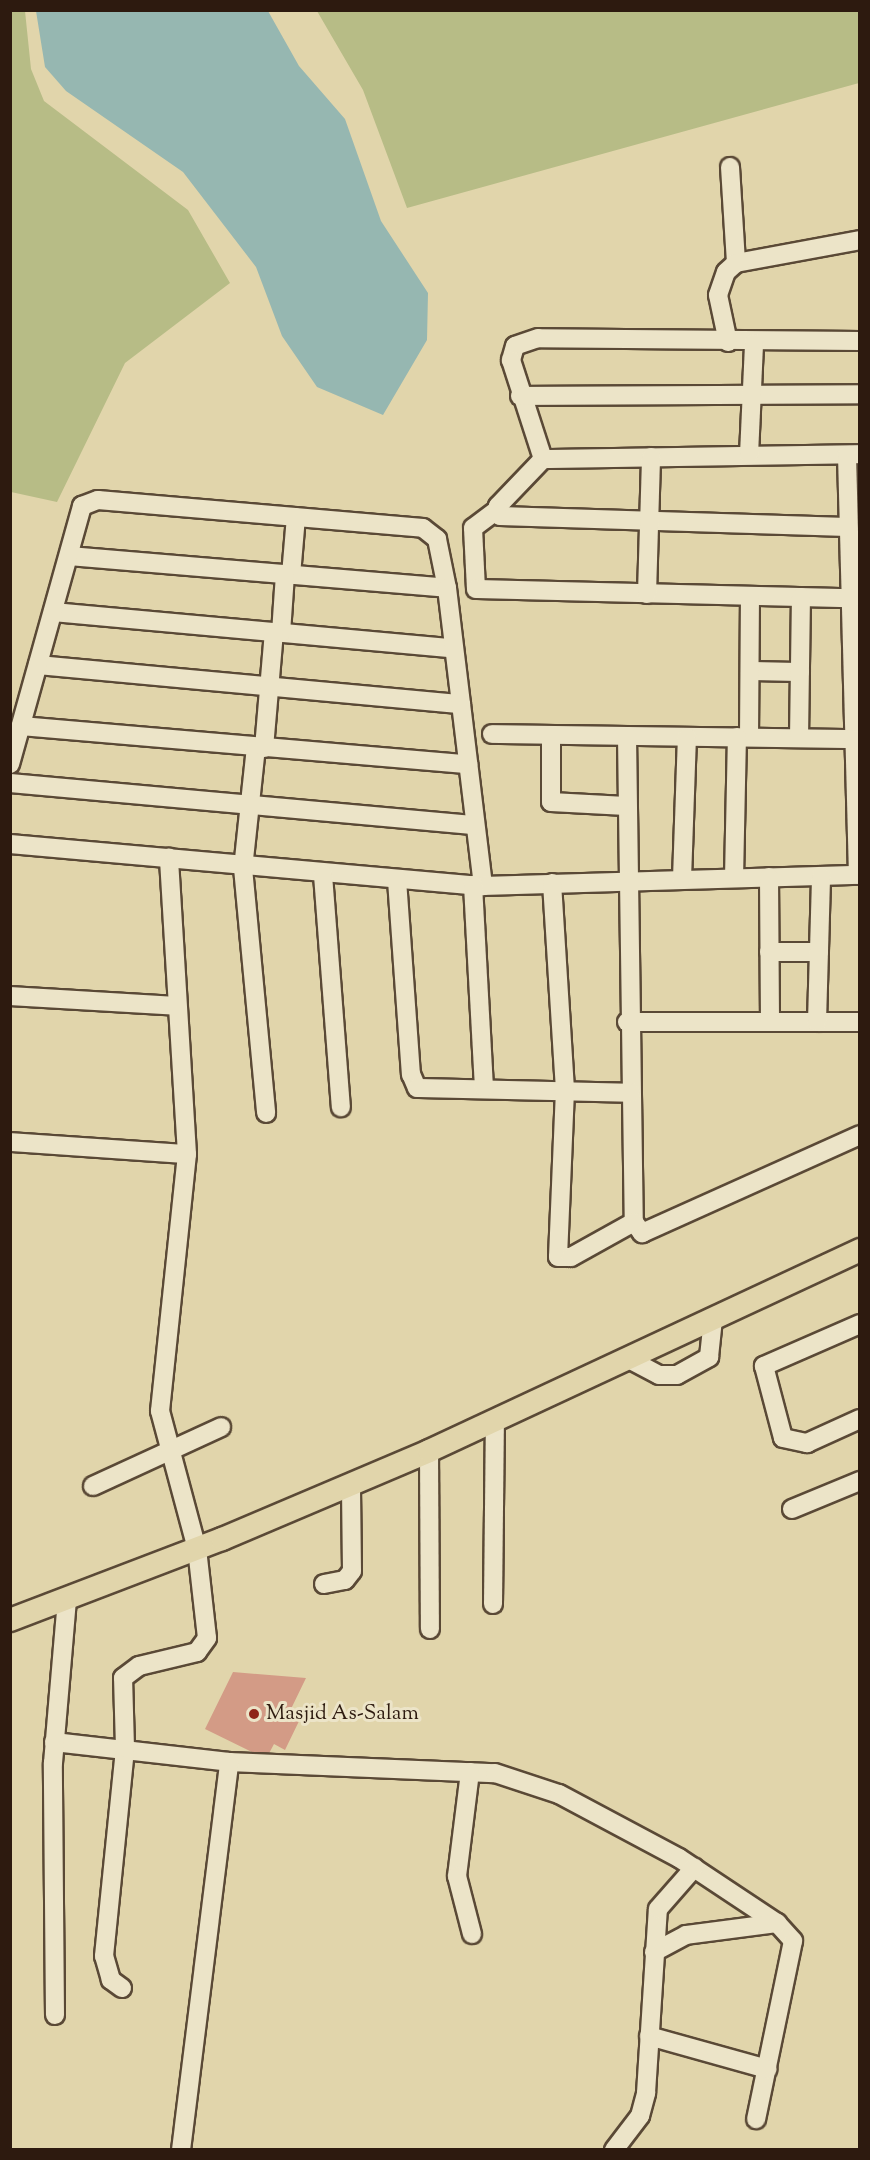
<!DOCTYPE html>
<html>
<head>
<meta charset="utf-8">
<style>
	body { margin:0 }
	#map { position:relative; width:870px; height:2160px; overflow:hidden; background:#e1d5ab; font-family:"Sorts Mill Goudy",serif }
	div>[style] { position:absolute }
	.green>* { inset:0; background:#b7bc86 }
	.water>* { inset:0; background:#96b7b1 }
	.building>* { inset:0; background:#d39b86 }
	.roads { filter:drop-shadow(2px 0 #5a4936) drop-shadow(-2px 0 #5a4936) drop-shadow(0 2px #5a4936) drop-shadow(0 -2px #5a4936) }
	.minor>* { height:18px; margin:-9px; padding:0 9px; transform-origin:9px; border-radius:9px; background:#ece4c8 }
	.major>* { height:22px; margin:-11px; padding:0 11px; transform-origin:11px; border-radius:11px; background:#e1d5ab }
	.dots>* { width:16px; height:16px; translate:-50% -50%; box-sizing:border-box; border:3px solid #ece4c8; border-radius:50% }
	span { translate:-50% -50%; white-space:nowrap; text-align:center; line-height:1.15; -webkit-text-stroke:6px #ece4c8; paint-order:stroke }
	.poi-label { font-size:21px; color:#2d1a0f }
	.left { translate:0 -50%; text-align:left }
	.frame { position:absolute; inset:0; border:12px solid #2d1a0f; pointer-events:none }
</style>
</head>
<body>
<div id="map">
	<div class="green">
		<div style="clip-path:polygon(25px 11px,31px 69px,44px 101px,188px 210px,230px 283px,125px 363px,57px 502px,11px 492px,10px 11px)"></div>
		<div style="clip-path:polygon(317px 11px,859px 11px,859px 83px,407px 208px,363px 90px)"></div>
	</div>
	<div class="water">
		<div style="clip-path:polygon(36px 11px,268px 11px,299px 66px,345px 119px,381px 221px,428px 293px,427px 340px,383px 415px,317px 387px,282px 336px,256px 267px,183px 172px,66px 91px,45px 67px)"></div>
	</div>
	<div class="building">
		<div style="clip-path:polygon(233px 1672px,306px 1678px,290px 1711px,301px 1717px,285px 1750px,274px 1744px,266px 1759px,205px 1729px)"></div>
	</div>
	<div class="roads">
		<div class="minor">
			<div style="left:730px;top:167px;width:96px;rotate:86.4deg"></div>
			<div style="left:860px;top:341px;width:322px;rotate:-179.5deg"></div>
			<div style="left:538px;top:338px;width:24px;rotate:161deg"></div>
			<div style="left:515px;top:346px;width:15px;rotate:106deg"></div>
			<div style="left:511px;top:360px;width:104px;rotate:72.1deg"></div>
			<div style="left:543px;top:459px;width:317px;rotate:-0.9deg"></div>
			<div style="left:728px;top:342px;width:48px;rotate:-102deg"></div>
			<div style="left:718px;top:295px;width:24px;rotate:-71deg"></div>
			<div style="left:726px;top:272px;width:13px;rotate:-42deg"></div>
			<div style="left:736px;top:263px;width:126px;rotate:-10.5deg"></div>
			<div style="left:520px;top:396px;width:340px;rotate:-0.3deg"></div>
			<div style="left:749px;top:455px;width:112px;rotate:-87.4deg"></div>
			<div style="left:847px;top:455px;width:420px;rotate:88.5deg"></div>
			<div style="left:543px;top:459px;width:65px;rotate:133.8deg"></div>
			<div style="left:498px;top:506px;width:10px;rotate:79deg"></div>
			<div style="left:500px;top:516px;width:347px;rotate:1.8deg"></div>
			<div style="left:497px;top:510px;width:30px;rotate:143deg"></div>
			<div style="left:473px;top:528px;width:61px;rotate:87.2deg"></div>
			<div style="left:476px;top:589px;width:375px;rotate:1.4deg"></div>
			<div style="left:69px;top:556px;width:379px;rotate:4.8deg"></div>
			<div style="left:291px;top:575px;width:58px;rotate:-85.1deg"></div>
			<div style="left:647px;top:594px;width:137px;rotate:-88.3deg"></div>
			<div style="left:53px;top:612px;width:400px;rotate:5.2deg"></div>
			<div style="left:281px;top:633px;width:58px;rotate:-86.1deg"></div>
			<div style="left:38px;top:665px;width:425px;rotate:5.3deg"></div>
			<div style="left:750px;top:671px;width:50px;rotate:1.1deg"></div>
			<div style="left:21px;top:726px;width:449px;rotate:4.9deg"></div>
			<div style="left:492px;top:734px;width:362px;rotate:0.8deg"></div>
			<div style="left:551px;top:735px;width:67px;rotate:90deg"></div>
			<div style="left:551px;top:802px;width:75px;rotate:3.1deg"></div>
			<div style="left:627px;top:736px;width:486px;rotate:89.2deg"></div>
			<div style="left:634px;top:1222px;width:14px;rotate:54deg"></div>
			<div style="left:642px;top:1233px;width:239px;rotate:-24.2deg"></div>
			<div style="left:749px;top:737px;width:141px;rotate:-89.6deg"></div>
			<div style="left:799px;top:738px;width:141px;rotate:-89.2deg"></div>
			<div style="left:256px;top:747px;width:122px;rotate:96.1deg"></div>
			<div style="left:243px;top:868px;width:246px;rotate:84.6deg"></div>
			<div style="left:264px;top:748px;width:116px;rotate:-85.1deg"></div>
			<div style="left:10px;top:764px;width:268px;rotate:-74.4deg"></div>
			<div style="left:82px;top:506px;width:17px;rotate:-21deg"></div>
			<div style="left:98px;top:500px;width:326px;rotate:4.9deg"></div>
			<div style="left:423px;top:528px;width:18px;rotate:38deg"></div>
			<div style="left:437px;top:539px;width:50px;rotate:78.5deg"></div>
			<div style="left:447px;top:588px;width:300px;rotate:83.1deg"></div>
			<div style="left:10px;top:783px;width:467px;rotate:5.2deg"></div>
			<div style="left:10px;top:844px;width:475px;rotate:5.1deg"></div>
			<div style="left:483px;top:886px;width:377px;rotate:-1.7deg"></div>
			<div style="left:323px;top:875px;width:233px;rotate:85.6deg"></div>
			<div style="left:769px;top:877px;width:145px;rotate:89.6deg"></div>
			<div style="left:734px;top:878px;width:141px;rotate:-88.8deg"></div>
			<div style="left:682px;top:879px;width:142px;rotate:-88deg"></div>
			<div style="left:397px;top:880px;width:195px;rotate:85.9deg"></div>
			<div style="left:411px;top:1074px;width:15px;rotate:67deg"></div>
			<div style="left:417px;top:1088px;width:214px;rotate:1.3deg"></div>
			<div style="left:552px;top:883px;width:207px;rotate:86.4deg"></div>
			<div style="left:565px;top:1090px;width:167px;rotate:92.4deg"></div>
			<div style="left:558px;top:1257px;width:13px"></div>
			<div style="left:571px;top:1257px;width:72px;rotate:-29.1deg"></div>
			<div style="left:473px;top:885px;width:203px;rotate:86.9deg"></div>
			<div style="left:769px;top:952px;width:50px"></div>
			<div style="left:10px;top:996px;width:166px;rotate:3.4deg"></div>
			<div style="left:627px;top:1022px;width:233px"></div>
			<div style="left:817px;top:1022px;width:146px;rotate:-88.4deg"></div>
			<div style="left:10px;top:1142px;width:177px;rotate:3.9deg"></div>
			<div style="left:860px;top:1324px;width:105px;rotate:156.4deg"></div>
			<div style="left:764px;top:1366px;width:74px;rotate:75.2deg"></div>
			<div style="left:783px;top:1438px;width:25px;rotate:12deg"></div>
			<div style="left:807px;top:1443px;width:58px;rotate:-24.4deg"></div>
			<div style="left:627px;top:1358px;width:36px;rotate:28deg"></div>
			<div style="left:659px;top:1375px;width:18px"></div>
			<div style="left:677px;top:1375px;width:37px;rotate:-29deg"></div>
			<div style="left:709px;top:1357px;width:38px;rotate:-84deg"></div>
			<div style="left:429px;top:1451px;width:178px;rotate:89.7deg"></div>
			<div style="left:93px;top:1486px;width:141px;rotate:-24.7deg"></div>
			<div style="left:792px;top:1509px;width:74px;rotate:-22.4deg"></div>
			<div style="left:324px;top:1584px;width:21px;rotate:-11deg"></div>
			<div style="left:345px;top:1580px;width:11px;rotate:-52deg"></div>
			<div style="left:352px;top:1571px;width:87px;rotate:-90.7deg"></div>
			<div style="left:493px;top:1604px;width:184px;rotate:-89.4deg"></div>
			<div style="left:54px;top:1742px;width:176px;rotate:6.5deg"></div>
			<div style="left:229px;top:1762px;width:266px;rotate:2.4deg"></div>
			<div style="left:495px;top:1773px;width:67px;rotate:18.2deg"></div>
			<div style="left:559px;top:1794px;width:136px;rotate:28.1deg"></div>
			<div style="left:679px;top:1858px;width:118px;rotate:33.6deg"></div>
			<div style="left:777px;top:1923px;width:24px;rotate:48deg"></div>
			<div style="left:793px;top:1941px;width:182px;rotate:101.7deg"></div>
			<div style="left:470px;top:1772px;width:105px;rotate:97.1deg"></div>
			<div style="left:457px;top:1876px;width:60px;rotate:75.5deg"></div>
			<div style="left:654px;top:1952px;width:36px;rotate:-28deg"></div>
			<div style="left:686px;top:1935px;width:92px;rotate:-7.5deg"></div>
			<div style="left:122px;top:1988px;width:14px;rotate:-144deg"></div>
			<div style="left:111px;top:1980px;width:25px;rotate:-106deg"></div>
			<div style="left:104px;top:1956px;width:209px;rotate:-84.2deg"></div>
			<div style="left:125px;top:1748px;width:70px;rotate:-91.6deg"></div>
			<div style="left:123px;top:1678px;width:20px;rotate:-37deg"></div>
			<div style="left:139px;top:1666px;width:60px;rotate:-13.6deg"></div>
			<div style="left:197px;top:1652px;width:17px;rotate:-54deg"></div>
			<div style="left:207px;top:1638px;width:90px;rotate:-96.4deg"></div>
			<div style="left:197px;top:1549px;width:143px;rotate:-105deg"></div>
			<div style="left:160px;top:1411px;width:258px;rotate:-84deg"></div>
			<div style="left:187px;top:1154px;width:297px;rotate:-93.5deg"></div>
			<div style="left:55px;top:2015px;width:252px;rotate:-90.5deg"></div>
			<div style="left:53px;top:1763px;width:165px;rotate:-85.1deg"></div>
			<div style="left:649px;top:2036px;width:123px;rotate:15.6deg"></div>
			<div style="left:181px;top:2150px;width:391px;rotate:-82.9deg"></div>
			<div style="left:614px;top:2150px;width:43px;rotate:-52.6deg"></div>
			<div style="left:640px;top:2116px;width:24px;rotate:-75deg"></div>
			<div style="left:646px;top:2093px;width:184px;rotate:-86.3deg"></div>
			<div style="left:658px;top:1909px;width:55px;rotate:-48.7deg"></div>
		</div>
		<div class="major">
			<div style="left:10px;top:1620px;width:227px;rotate:-20.9deg"></div>
			<div style="left:222px;top:1539px;width:225px;rotate:-23deg"></div>
			<div style="left:429px;top:1451px;width:476px;rotate:-25deg"></div>
		</div>
	</div>
	<div class="dots">
		<div style="left:254px;top:1714px;background:#8f2418"></div>
	</div>
	<div class="poi-label">
		<span class="left" style="left:266px;top:1714px">Masjid As-Salam</span>
	</div>
	<div class="frame"></div>
</div>
</body>
</html>
